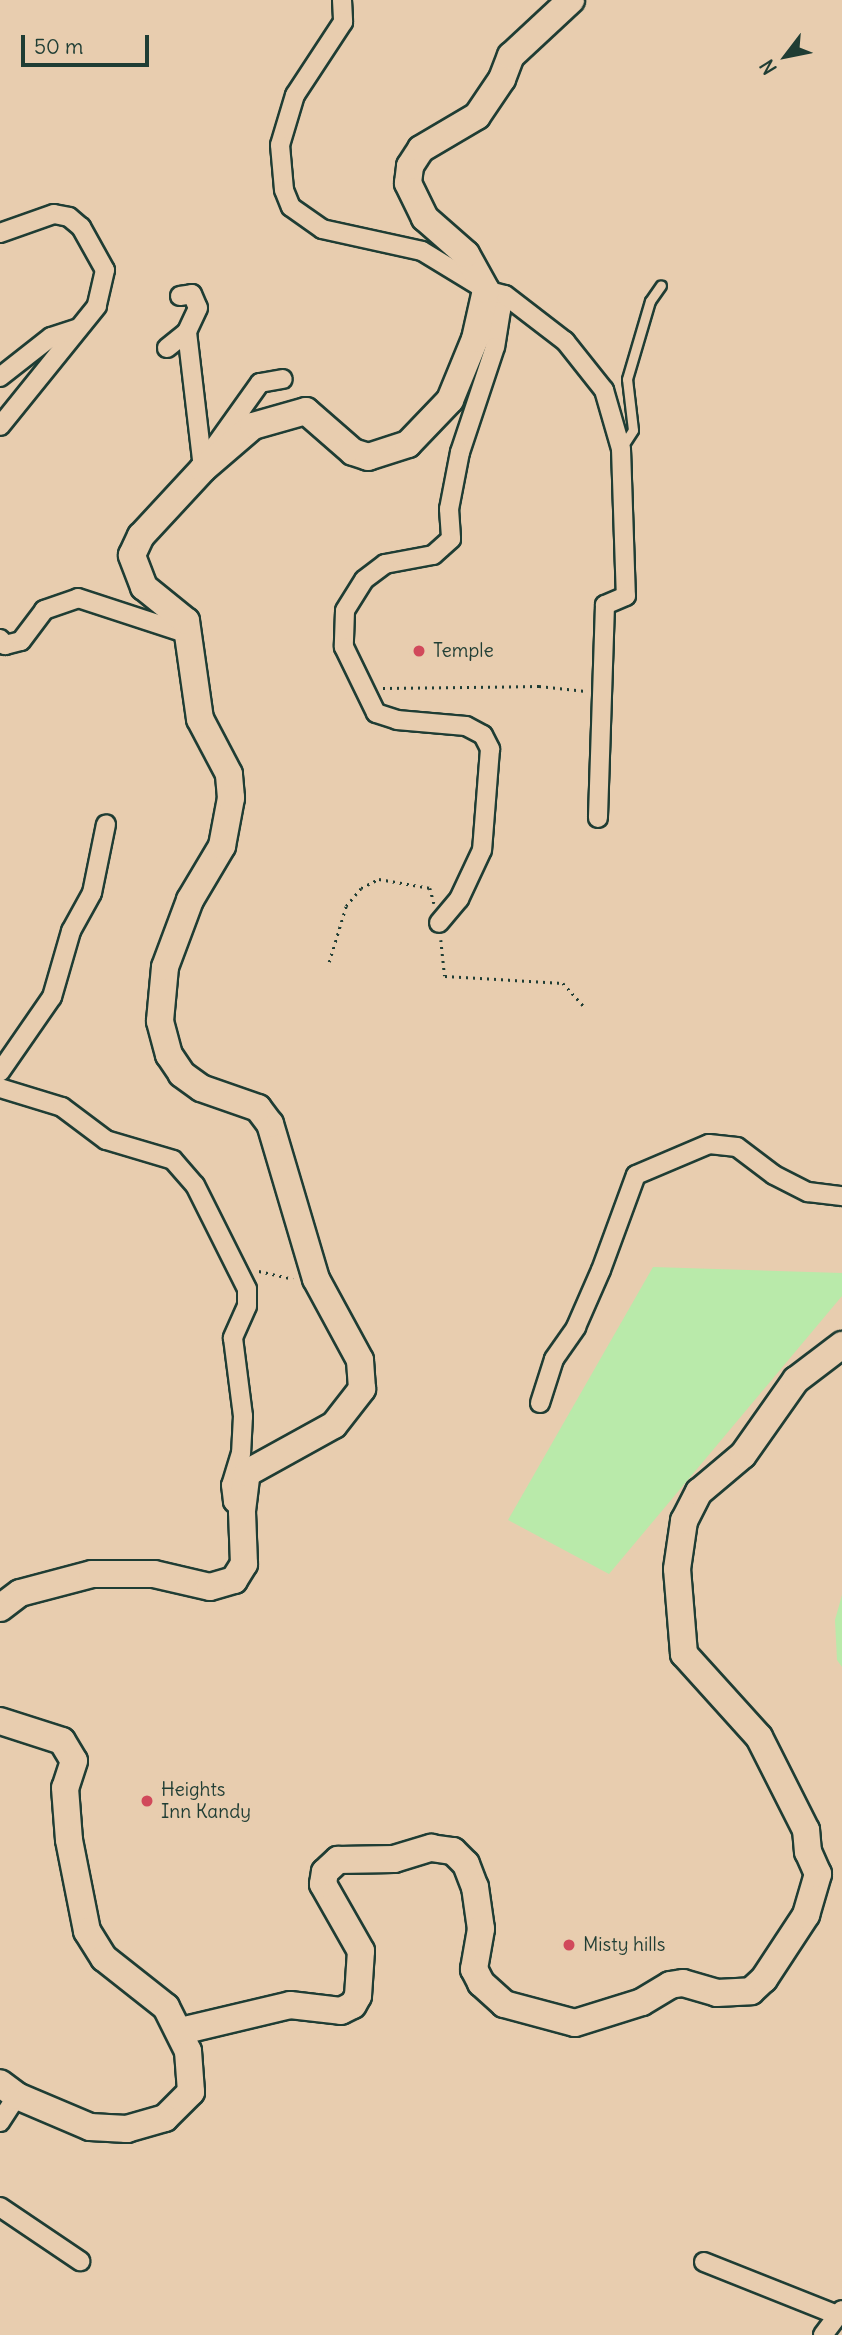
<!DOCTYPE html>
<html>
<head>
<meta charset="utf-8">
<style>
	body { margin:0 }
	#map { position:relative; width:842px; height:2335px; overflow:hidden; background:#e8cdaf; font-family:Delius,sans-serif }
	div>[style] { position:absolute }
	.green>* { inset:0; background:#b9eaaa }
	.path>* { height:2.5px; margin-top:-1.25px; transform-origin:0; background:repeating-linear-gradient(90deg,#1f3d34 0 2px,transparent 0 7px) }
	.roads { filter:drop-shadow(2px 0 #1f3d34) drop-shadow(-2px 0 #1f3d34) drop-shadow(0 2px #1f3d34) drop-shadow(0 -2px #1f3d34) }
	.lane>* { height:9px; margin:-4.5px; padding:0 4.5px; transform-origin:4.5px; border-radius:4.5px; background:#e8cdaf }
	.street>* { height:18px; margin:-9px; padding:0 9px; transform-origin:9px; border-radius:9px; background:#e8cdaf }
	.secondary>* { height:26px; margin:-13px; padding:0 13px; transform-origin:13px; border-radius:13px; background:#e8cdaf }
	.dots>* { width:19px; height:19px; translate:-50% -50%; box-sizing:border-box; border:4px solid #e8cdaf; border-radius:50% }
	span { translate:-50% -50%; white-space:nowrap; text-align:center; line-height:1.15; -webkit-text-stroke:6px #e8cdaf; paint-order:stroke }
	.poi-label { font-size:19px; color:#1f3d34 }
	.left { translate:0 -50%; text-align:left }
	.north { position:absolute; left:751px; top:21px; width:70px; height:70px; -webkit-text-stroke:5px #e8cdaf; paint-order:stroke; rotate:238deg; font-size:19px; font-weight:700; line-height:28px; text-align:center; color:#1f3d34 }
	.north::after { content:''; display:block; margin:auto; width:24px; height:32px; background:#1f3d34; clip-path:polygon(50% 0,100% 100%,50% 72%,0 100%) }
	.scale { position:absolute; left:21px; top:35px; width:128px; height:32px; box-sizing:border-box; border:4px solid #1f3d34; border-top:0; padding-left:9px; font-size:21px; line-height:24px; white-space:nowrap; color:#1f3d34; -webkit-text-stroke:5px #e8cdaf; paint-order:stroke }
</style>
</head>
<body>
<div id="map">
	<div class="green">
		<div style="clip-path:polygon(653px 1267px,842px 1273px,842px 1296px,609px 1574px,508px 1520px)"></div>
		<div style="clip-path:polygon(842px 1595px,842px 1667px,837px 1660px,835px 1620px)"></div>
	</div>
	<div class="path">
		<div style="left:383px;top:688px;width:156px;rotate:-0.7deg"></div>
		<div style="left:539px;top:686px;width:47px;rotate:6.1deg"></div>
		<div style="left:441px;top:940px;width:36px;rotate:84deg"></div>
		<div style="left:445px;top:976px;width:118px;rotate:3.4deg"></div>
		<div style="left:563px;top:983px;width:31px;rotate:48deg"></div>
		<div style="left:329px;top:962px;width:59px;rotate:-73.1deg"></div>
		<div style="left:346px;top:906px;width:23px;rotate:-50deg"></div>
		<div style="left:361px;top:888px;width:20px;rotate:-27deg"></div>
		<div style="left:379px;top:879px;width:52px;rotate:10deg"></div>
		<div style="left:430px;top:888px;width:16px;rotate:75deg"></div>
		<div style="left:259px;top:1271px;width:35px;rotate:13deg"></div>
	</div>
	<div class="roads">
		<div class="lane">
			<div style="left:622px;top:447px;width:20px;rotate:-57deg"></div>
			<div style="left:633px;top:430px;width:51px;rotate:-96.7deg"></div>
			<div style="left:627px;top:379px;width:81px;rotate:-73.6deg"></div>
			<div style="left:650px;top:301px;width:19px;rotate:-55deg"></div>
		</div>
		<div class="street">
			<div style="left:342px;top:0;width:22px;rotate:87deg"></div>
			<div style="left:343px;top:22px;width:87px;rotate:123.3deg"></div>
			<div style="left:295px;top:95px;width:52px;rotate:106.7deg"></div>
			<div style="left:280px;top:145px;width:45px;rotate:84.9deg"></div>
			<div style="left:284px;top:190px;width:18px;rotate:68deg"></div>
			<div style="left:291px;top:207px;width:38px;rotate:35deg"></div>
			<div style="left:322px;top:229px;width:102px;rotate:12.4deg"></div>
			<div style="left:422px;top:251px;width:75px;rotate:31.4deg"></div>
			<div style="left:486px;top:290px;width:25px;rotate:53deg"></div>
			<div style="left:501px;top:310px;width:37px;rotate:99deg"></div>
			<div style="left:495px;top:347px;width:111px;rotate:108.4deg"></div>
			<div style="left:460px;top:452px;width:58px;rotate:100.9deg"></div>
			<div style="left:449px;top:509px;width:30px;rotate:86deg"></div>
			<div style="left:451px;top:539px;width:24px;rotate:138deg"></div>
			<div style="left:433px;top:555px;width:49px;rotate:169.4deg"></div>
			<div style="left:385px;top:564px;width:26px;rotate:143deg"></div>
			<div style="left:364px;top:580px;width:36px;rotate:122deg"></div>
			<div style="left:345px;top:611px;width:36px;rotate:92deg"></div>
			<div style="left:344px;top:647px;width:73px;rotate:64.1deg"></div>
			<div style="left:376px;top:713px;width:22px;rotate:18deg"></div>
			<div style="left:397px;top:720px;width:69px;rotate:5deg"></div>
			<div style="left:466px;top:726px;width:19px;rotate:28deg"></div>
			<div style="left:483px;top:735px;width:16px;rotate:63deg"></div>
			<div style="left:490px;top:749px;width:101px;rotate:94.5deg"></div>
			<div style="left:482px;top:850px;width:54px;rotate:115.1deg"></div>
			<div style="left:459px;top:899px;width:31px;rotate:130deg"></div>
			<div style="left:0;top:233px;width:57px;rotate:-19.4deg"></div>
			<div style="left:54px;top:214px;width:15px;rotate:11deg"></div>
			<div style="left:69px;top:217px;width:16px;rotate:40deg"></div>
			<div style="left:81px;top:227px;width:49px;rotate:60.8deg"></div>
			<div style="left:105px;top:270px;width:37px;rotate:103deg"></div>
			<div style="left:97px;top:306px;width:154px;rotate:128.9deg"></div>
			<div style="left:489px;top:291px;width:16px;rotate:14deg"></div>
			<div style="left:505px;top:295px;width:76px;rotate:37.5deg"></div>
			<div style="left:565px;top:341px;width:63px;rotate:51.5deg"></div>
			<div style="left:604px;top:390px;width:61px;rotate:73.9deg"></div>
			<div style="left:621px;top:449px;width:147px;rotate:88.1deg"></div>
			<div style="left:626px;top:596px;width:23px;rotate:157deg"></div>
			<div style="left:605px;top:605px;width:213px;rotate:91.9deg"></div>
			<div style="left:180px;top:296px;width:12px;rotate:-9deg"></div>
			<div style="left:192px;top:294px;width:15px;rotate:67deg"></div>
			<div style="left:198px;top:308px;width:26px;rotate:115deg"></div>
			<div style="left:167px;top:348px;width:26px;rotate:-39deg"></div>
			<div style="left:187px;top:332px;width:138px;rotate:83.3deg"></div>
			<div style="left:0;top:377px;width:65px;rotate:-38.1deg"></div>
			<div style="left:51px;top:337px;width:29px;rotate:-18deg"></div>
			<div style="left:210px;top:453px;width:86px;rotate:-54.5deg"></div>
			<div style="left:260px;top:383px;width:23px;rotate:-10deg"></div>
			<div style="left:0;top:639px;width:8px;rotate:50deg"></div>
			<div style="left:5px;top:645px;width:16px;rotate:-14deg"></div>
			<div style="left:21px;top:641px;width:39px;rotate:-53deg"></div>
			<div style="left:44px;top:610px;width:36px;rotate:-19deg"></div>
			<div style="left:78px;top:598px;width:119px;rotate:18.1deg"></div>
			<div style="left:0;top:1072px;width:91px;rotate:-55.3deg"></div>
			<div style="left:52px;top:997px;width:69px;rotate:-73.9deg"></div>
			<div style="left:71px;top:931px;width:43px;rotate:-61.1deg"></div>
			<div style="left:92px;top:893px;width:70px;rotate:-78.5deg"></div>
			<div style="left:0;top:1088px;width:65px;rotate:17deg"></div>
			<div style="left:62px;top:1107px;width:55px;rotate:36.9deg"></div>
			<div style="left:106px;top:1140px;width:70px;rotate:16.6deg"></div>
			<div style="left:173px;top:1160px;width:33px;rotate:49deg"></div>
			<div style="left:195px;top:1185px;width:116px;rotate:63.4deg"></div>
			<div style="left:247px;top:1289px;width:17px;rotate:90deg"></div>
			<div style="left:247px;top:1306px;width:35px;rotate:114deg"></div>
			<div style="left:233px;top:1338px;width:79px;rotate:82.7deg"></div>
			<div style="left:243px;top:1416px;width:37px;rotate:93deg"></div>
			<div style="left:241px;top:1453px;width:34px;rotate:107deg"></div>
			<div style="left:231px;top:1485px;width:17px;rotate:83deg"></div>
			<div style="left:233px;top:1502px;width:10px;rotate:45deg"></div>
			<div style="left:540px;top:1403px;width:46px;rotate:-72.3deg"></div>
			<div style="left:554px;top:1359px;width:39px;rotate:-55deg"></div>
			<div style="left:576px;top:1327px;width:62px;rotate:-66.3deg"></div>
			<div style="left:601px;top:1270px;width:101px;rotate:-69.8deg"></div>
			<div style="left:636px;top:1175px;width:79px;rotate:-23deg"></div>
			<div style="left:709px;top:1144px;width:28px;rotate:6deg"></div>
			<div style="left:737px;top:1147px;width:46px;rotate:37.1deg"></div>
			<div style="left:774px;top:1175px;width:38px;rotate:27deg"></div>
			<div style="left:808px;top:1192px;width:34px;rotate:7deg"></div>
			<div style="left:0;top:2122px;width:31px;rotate:-57deg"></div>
			<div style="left:0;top:2207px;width:97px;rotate:34deg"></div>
			<div style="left:704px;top:2262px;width:143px;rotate:21.7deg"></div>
			<div style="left:823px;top:2335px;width:31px;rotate:-53deg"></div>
		</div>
		<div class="secondary">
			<div style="left:0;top:1608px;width:25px;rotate:-37deg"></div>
			<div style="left:20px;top:1593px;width:74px;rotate:-14.8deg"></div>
			<div style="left:92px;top:1574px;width:62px"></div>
			<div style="left:154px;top:1574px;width:57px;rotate:13.1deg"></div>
			<div style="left:210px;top:1587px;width:25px;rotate:-16deg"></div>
			<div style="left:234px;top:1580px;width:19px;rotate:-58deg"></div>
			<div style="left:244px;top:1564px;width:53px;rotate:-92.2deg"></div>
			<div style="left:242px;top:1511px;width:38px;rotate:-83deg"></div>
			<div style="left:247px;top:1473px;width:99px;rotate:-28.9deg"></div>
			<div style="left:334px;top:1425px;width:46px;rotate:-52.1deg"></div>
			<div style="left:362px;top:1389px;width:29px;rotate:-94deg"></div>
			<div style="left:360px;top:1360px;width:92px;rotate:-118.5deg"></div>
			<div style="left:316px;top:1279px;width:162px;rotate:-106.5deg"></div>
			<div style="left:270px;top:1124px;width:20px;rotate:-127deg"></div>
			<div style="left:258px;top:1108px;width:60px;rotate:-160.7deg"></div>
			<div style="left:201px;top:1088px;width:24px;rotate:-144deg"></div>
			<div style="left:182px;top:1074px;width:23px;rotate:-124deg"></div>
			<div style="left:169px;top:1055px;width:35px;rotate:-105deg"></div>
			<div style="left:160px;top:1021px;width:54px;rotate:-84.7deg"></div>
			<div style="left:165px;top:967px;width:72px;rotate:-69.5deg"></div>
			<div style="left:190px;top:900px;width:63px;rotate:-59.3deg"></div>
			<div style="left:222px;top:846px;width:49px;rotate:-79.4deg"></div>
			<div style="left:231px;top:798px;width:24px;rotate:-95deg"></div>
			<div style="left:229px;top:774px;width:62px;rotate:-117.8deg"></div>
			<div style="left:200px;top:719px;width:99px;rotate:-98.1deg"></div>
			<div style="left:186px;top:621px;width:54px;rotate:-141deg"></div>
			<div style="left:144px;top:587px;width:34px;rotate:-111deg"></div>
			<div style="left:132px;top:555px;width:21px;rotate:-65deg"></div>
			<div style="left:141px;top:536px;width:91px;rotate:-47.2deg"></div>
			<div style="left:203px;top:469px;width:66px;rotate:-40.7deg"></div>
			<div style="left:253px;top:426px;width:55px;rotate:-15.8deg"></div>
			<div style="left:306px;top:411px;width:62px;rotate:41.1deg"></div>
			<div style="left:353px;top:452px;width:16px;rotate:18deg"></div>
			<div style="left:368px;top:457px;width:42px;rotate:-18deg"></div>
			<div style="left:408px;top:444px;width:61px;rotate:-46.3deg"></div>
			<div style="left:450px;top:400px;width:66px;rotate:-67.7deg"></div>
			<div style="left:475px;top:339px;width:50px;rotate:-77.3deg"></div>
			<div style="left:486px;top:290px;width:41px;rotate:-119.1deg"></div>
			<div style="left:466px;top:254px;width:55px;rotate:-138.7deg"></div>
			<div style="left:425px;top:218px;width:39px;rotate:-116deg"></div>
			<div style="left:408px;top:183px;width:17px;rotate:-83deg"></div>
			<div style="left:410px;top:166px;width:20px;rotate:-57deg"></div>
			<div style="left:421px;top:149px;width:65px;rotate:-30.5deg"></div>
			<div style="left:477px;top:116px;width:45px;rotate:-56deg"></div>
			<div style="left:502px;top:79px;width:25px;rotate:-69deg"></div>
			<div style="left:511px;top:56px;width:82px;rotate:-43deg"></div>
			<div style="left:0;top:1721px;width:65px;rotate:17.9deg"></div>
			<div style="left:62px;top:1741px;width:23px;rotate:59deg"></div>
			<div style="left:74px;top:1761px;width:28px;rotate:108deg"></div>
			<div style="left:65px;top:1788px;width:52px;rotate:85.6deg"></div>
			<div style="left:69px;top:1840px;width:93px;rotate:78.8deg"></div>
			<div style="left:87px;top:1931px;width:32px;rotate:58deg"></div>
			<div style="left:104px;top:1958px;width:79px;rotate:38.3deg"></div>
			<div style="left:166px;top:2007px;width:49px;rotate:63.4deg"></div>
			<div style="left:188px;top:2051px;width:41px;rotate:85.8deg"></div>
			<div style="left:191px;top:2092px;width:37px;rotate:135deg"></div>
			<div style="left:165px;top:2118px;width:40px;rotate:164deg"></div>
			<div style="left:127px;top:2129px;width:37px;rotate:-177deg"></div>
			<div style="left:90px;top:2127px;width:79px;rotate:-157deg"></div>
			<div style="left:17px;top:2096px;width:21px;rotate:-143deg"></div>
			<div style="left:181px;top:2031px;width:112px;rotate:-13.4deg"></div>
			<div style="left:290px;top:2005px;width:51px;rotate:6.7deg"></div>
			<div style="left:341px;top:2011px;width:13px;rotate:-27deg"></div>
			<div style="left:353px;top:2005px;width:10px;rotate:-61deg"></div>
			<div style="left:358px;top:1996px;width:45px;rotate:-86.2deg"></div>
			<div style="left:361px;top:1951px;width:77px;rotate:-119.6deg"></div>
			<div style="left:323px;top:1884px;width:12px;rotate:-81deg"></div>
			<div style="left:325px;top:1872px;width:18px;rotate:-43deg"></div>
			<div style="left:338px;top:1860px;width:56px;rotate:-1deg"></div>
			<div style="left:394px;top:1859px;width:39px;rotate:-17deg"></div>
			<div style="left:431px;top:1848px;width:22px;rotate:8deg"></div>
			<div style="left:453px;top:1851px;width:18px;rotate:45deg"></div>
			<div style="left:466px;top:1864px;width:25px;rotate:69deg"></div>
			<div style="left:475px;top:1887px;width:42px;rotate:81.9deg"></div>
			<div style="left:481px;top:1929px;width:41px;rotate:99.9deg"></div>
			<div style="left:474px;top:1969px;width:16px;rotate:63deg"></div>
			<div style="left:481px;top:1983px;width:31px;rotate:42deg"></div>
			<div style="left:504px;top:2004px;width:73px;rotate:15deg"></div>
			<div style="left:575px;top:2023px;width:70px;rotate:-17.4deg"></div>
			<div style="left:642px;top:2002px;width:33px;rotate:-31deg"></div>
			<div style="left:670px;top:1985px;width:13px;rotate:-9deg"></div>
			<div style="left:683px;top:1983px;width:35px;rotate:16deg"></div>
			<div style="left:717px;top:1993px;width:34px;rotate:-3deg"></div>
			<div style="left:751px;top:1991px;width:18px;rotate:-43deg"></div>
			<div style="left:764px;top:1979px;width:77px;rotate:-56.7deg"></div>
			<div style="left:806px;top:1915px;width:43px;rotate:-73.7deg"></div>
			<div style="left:818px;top:1874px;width:24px;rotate:-114deg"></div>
			<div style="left:808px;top:1852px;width:22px;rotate:-95deg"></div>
			<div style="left:806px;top:1830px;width:104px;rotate:-116.8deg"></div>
			<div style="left:759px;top:1737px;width:112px;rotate:-132.1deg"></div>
			<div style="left:684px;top:1654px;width:85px;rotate:-94.7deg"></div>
			<div style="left:677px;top:1569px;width:49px;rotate:-81.7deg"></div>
			<div style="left:684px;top:1521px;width:33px;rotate:-63deg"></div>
			<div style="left:699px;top:1492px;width:57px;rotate:-40.1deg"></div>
			<div style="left:743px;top:1455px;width:92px;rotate:-54.8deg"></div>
			<div style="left:796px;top:1380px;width:58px;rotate:-37.3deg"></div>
		</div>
	</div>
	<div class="dots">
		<div style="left:419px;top:651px;background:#d1495b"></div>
		<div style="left:147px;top:1801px;background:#d1495b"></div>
		<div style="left:569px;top:1945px;background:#d1495b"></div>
	</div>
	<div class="poi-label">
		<span class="left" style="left:433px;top:651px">Temple</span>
		<span class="left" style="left:161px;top:1801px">Heights<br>Inn Kandy</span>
		<span class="left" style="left:583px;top:1945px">Misty hills</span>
	</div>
	<div class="north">N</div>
	<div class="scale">50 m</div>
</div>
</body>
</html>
